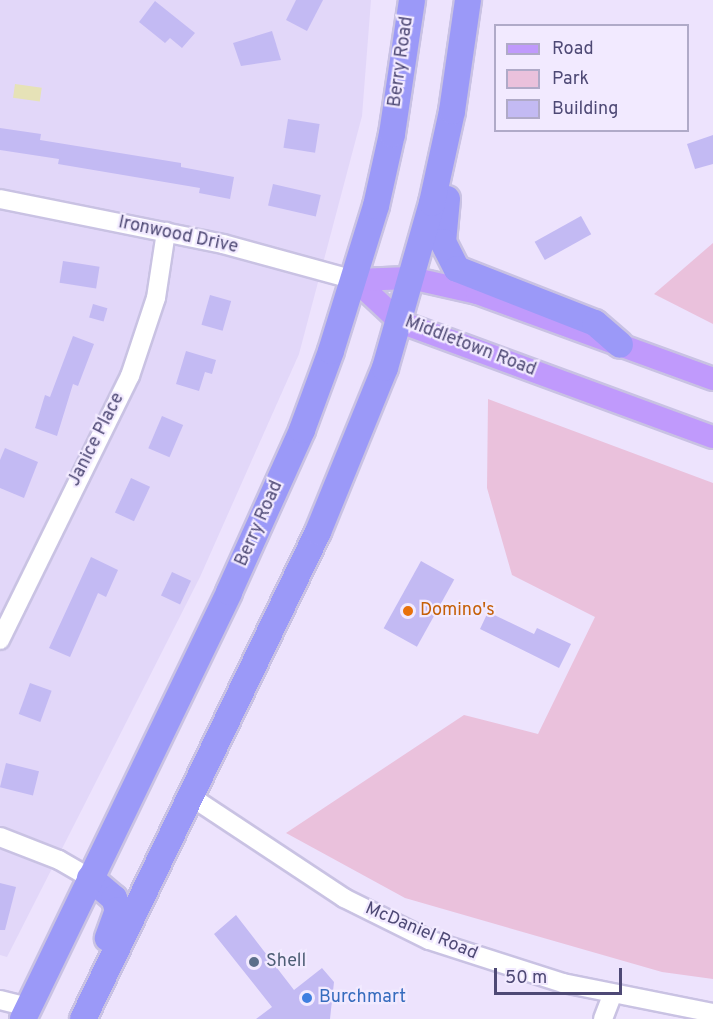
<!DOCTYPE html>
<html>
<head>
<meta charset="utf-8">
<style>
	body { margin:0 }
	#map { position:relative; width:713px; height:1019px; overflow:hidden; background:#ede3fd; font-family:Overpass,sans-serif }
	div>[style] { position:absolute }
	.residential>* { inset:0; background:#e2d7f9 }
	.green>* { inset:0; background:#eac1dc }
	.water>* { inset:0; background:#e6e2b7; transform-origin:0 0 }
	.building>* { inset:0; background:#c3baf3; transform-origin:0 0 }
	.roads { filter:drop-shadow(2px 0 #c9c2e3) drop-shadow(-2px 0 #c9c2e3) drop-shadow(0 2px #c9c2e3) drop-shadow(0 -2px #c9c2e3) }
	.minor>* { height:18px; margin:-9px; padding:0 9px; transform-origin:9px; border-radius:9px; background:#fff }
	.major>* { height:22px; margin:-11px; padding:0 11px; transform-origin:11px; border-radius:11px; background:#c09afc }
	.highway>* { height:26px; margin:-13px; padding:0 13px; transform-origin:13px; border-radius:13px; background:#9b99f8 }
	.dots>* { width:16px; height:16px; translate:-50% -50%; box-sizing:border-box; border:3px solid #f2eaff; border-radius:50% }
	span { translate:-50% -50%; white-space:nowrap; text-align:center; line-height:1.15; -webkit-text-stroke:4.5px #f2eaff; paint-order:stroke }
	.street-label { font-size:18px; color:#4e4975 }
	.food-label { font-size:18px; color:#c56008 }
	.left { translate:0 -50%; text-align:left }
	.service-label { font-size:18px; color:#4e5e75 }
	.shop-label { font-size:18px; color:#366cbe }
	.legend { position:absolute; left:494px; top:24px; width:195px; height:108px; box-sizing:border-box; background:#f2eaff; border:2px solid #b0aac8; margin:0; padding:8px 10px; list-style:none; font-size:18px; color:#4e4975 }
	.legend li { display:flex; align-items:center; gap:12px; height:30px }
	.legend b { width:30px; border:2px solid #b0aac8 }
	.scale { position:absolute; left:494px; top:968px; width:128px; height:27px; box-sizing:border-box; border:3px solid #4e4975; border-top:0; padding-left:8px; font-size:18px; line-height:21px; white-space:nowrap; color:#4e4975; -webkit-text-stroke:4px #f2eaff; paint-order:stroke }
</style>
</head>
<body>
<div id="map">
	<div class="residential">
		<div style="clip-path:polygon(0 0,371px 0,362px 116px,299px 354px,200px 577px,7px 957px,0 955px)"></div>
	</div>
	<div class="green">
		<div style="clip-path:polygon(713px 243px,713px 324px,654px 294px)"></div>
		<div style="clip-path:polygon(488px 399px,713px 483px,713px 979px,662px 972px,405px 898px,286px 833px,464px 715px,538px 734px,595px 617px,512px 575px,487px 488px)"></div>
	</div>
	<div class="water">
		<div style="left:15px;top:84px;width:27px;height:14px;rotate:8deg"></div>
	</div>
	<div class="building">
		<div style="clip-path:polygon(296px 0,323px 0,307px 31px,286px 20px)"></div>
		<div style="clip-path:polygon(155px 1px,195px 33px,182px 48px,170px 38px,165px 43px,139px 22px)"></div>
		<div style="clip-path:polygon(272px 31px,281px 60px,241px 66px,233px 43px)"></div>
		<div style="left:288px;top:119px;width:32px;height:29px;rotate:9deg"></div>
		<div style="clip-path:polygon(0 128px,41px 134px,40px 140px,181px 163px,181px 167px,234px 177px,230px 199px,199px 193px,200px 188px,58px 164px,59px 159px,0 150px)"></div>
		<div style="clip-path:polygon(713px 135px,713px 164px,695px 169px,687px 144px)"></div>
		<div style="left:273px;top:184px;width:49px;height:22px;rotate:13deg"></div>
		<div style="left:581px;top:216px;width:21px;height:53px;rotate:61deg"></div>
		<div style="left:63px;top:261px;width:37px;height:22px;rotate:9deg"></div>
		<div style="left:210px;top:295px;width:22px;height:31px;rotate:16deg"></div>
		<div style="left:93px;top:304px;width:15px;height:14px;rotate:16deg"></div>
		<div style="clip-path:polygon(73px 336px,94px 344px,78px 386px,73px 384px,57px 436px,35px 428px,45px 395px,50px 397px)"></div>
		<div style="clip-path:polygon(186px 351px,216px 360px,212px 374px,205px 372px,199px 391px,176px 384px)"></div>
		<div style="left:162px;top:416px;width:23px;height:35px;rotate:23deg"></div>
		<div style="clip-path:polygon(5px 448px,38px 462px,24px 498px,0 488px,0 460px)"></div>
		<div style="left:131px;top:478px;width:21px;height:38px;rotate:25deg"></div>
		<div style="clip-path:polygon(91px 557px,118px 570px,106px 597px,98px 593px,70px 657px,49px 648px)"></div>
		<div style="left:421px;top:561px;width:38px;height:77px;rotate:29deg"></div>
		<div style="left:172px;top:572px;width:21px;height:26px;rotate:25deg"></div>
		<div style="clip-path:polygon(488px 612px,534px 634px,537px 628px,571px 644px,559px 668px,480px 629px)"></div>
		<div style="left:30px;top:683px;width:23px;height:33px;rotate:20deg"></div>
		<div style="left:6px;top:763px;width:34px;height:25px;rotate:14deg"></div>
		<div style="clip-path:polygon(0 883px,16px 887px,5px 930px,0 930px)"></div>
		<div style="clip-path:polygon(236px 915px,294px 990px,322px 968px,334px 982px,330px 1019px,256px 1019px,272px 1007px,214px 934px)"></div>
	</div>
	<div class="roads">
		<div class="minor">
			<div style="left:0;top:199px;width:227px;rotate:11.4deg"></div>
			<div style="left:223px;top:244px;width:137px;rotate:15.3deg"></div>
			<div style="left:0;top:640px;width:294px;rotate:-63.8deg"></div>
			<div style="left:130px;top:376px;width:82px;rotate:-71.6deg"></div>
			<div style="left:156px;top:298px;width:67px;rotate:-81.4deg"></div>
			<div style="left:190px;top:796px;width:185px;rotate:33.5deg"></div>
			<div style="left:344px;top:898px;width:95px;rotate:26.3deg"></div>
			<div style="left:429px;top:940px;width:141px;rotate:17.8deg"></div>
			<div style="left:563px;top:983px;width:153px;rotate:11.3deg"></div>
			<div style="left:0;top:837px;width:63px;rotate:21.3deg"></div>
			<div style="left:59px;top:860px;width:36px;rotate:30deg"></div>
			<div style="left:0;top:1000px;width:30px;rotate:14deg"></div>
			<div style="left:603px;top:1019px;width:26px;rotate:-69deg"></div>
		</div>
		<div class="major">
			<div style="left:355px;top:280px;width:62px;rotate:43deg"></div>
			<div style="left:400px;top:322px;width:333px;rotate:20.2deg"></div>
			<div style="left:355px;top:280px;width:56px;rotate:-2deg"></div>
			<div style="left:411px;top:278px;width:68px;rotate:12.8deg"></div>
			<div style="left:477px;top:293px;width:251px;rotate:20deg"></div>
		</div>
		<div class="highway">
			<div style="left:447px;top:199px;width:43px;rotate:95.3deg"></div>
			<div style="left:443px;top:242px;width:30px;rotate:63deg"></div>
			<div style="left:457px;top:269px;width:148px;rotate:21.4deg"></div>
			<div style="left:595px;top:323px;width:33px;rotate:41deg"></div>
			<div style="left:90px;top:878px;width:31px;rotate:40deg"></div>
			<div style="left:114px;top:898px;width:13px;rotate:72deg"></div>
			<div style="left:118px;top:910px;width:30px;rotate:110deg"></div>
			<div style="left:23px;top:1019px;width:474px;rotate:-64.2deg"></div>
			<div style="left:229px;top:592px;width:178px;rotate:-65.7deg"></div>
			<div style="left:302px;top:430px;width:84px;rotate:-69.8deg"></div>
			<div style="left:331px;top:351px;width:152px;rotate:-72.8deg"></div>
			<div style="left:376px;top:206px;width:74px;rotate:-77.5deg"></div>
			<div style="left:392px;top:134px;width:135px;rotate:-81.5deg"></div>
			<div style="left:83px;top:1019px;width:541px;rotate:-64.24deg"></div>
			<div style="left:318px;top:532px;width:177px;rotate:-67.8deg"></div>
			<div style="left:385px;top:368px;width:172px;rotate:-74.1deg"></div>
			<div style="left:432px;top:203px;width:94px;rotate:-77.7deg"></div>
			<div style="left:452px;top:111px;width:112px;rotate:-81.8deg"></div>
		</div>
	</div>
	<div class="dots">
		<div style="left:408px;top:611px;background:#e8710a"></div>
		<div style="left:254px;top:962px;background:#5c6f8a"></div>
		<div style="left:307px;top:998px;background:#3f7fe0"></div>
	</div>
	<div class="street-label">
		<span style="left:402px;top:62px;rotate:-82deg">Berry Road</span>
		<span style="left:178px;top:236px;rotate:12deg">Ironwood Drive</span>
		<span style="left:470px;top:347px;rotate:21deg">Middletown Road</span>
		<span style="left:97px;top:440px;rotate:-63deg">Janice Place</span>
		<span style="left:260px;top:524px;rotate:-66deg">Berry Road</span>
		<span style="left:421px;top:932px;rotate:23deg">McDaniel Road</span>
	</div>
	<div class="food-label">
		<span class="left" style="left:420px;top:611px">Domino's</span>
	</div>
	<div class="service-label">
		<span class="left" style="left:266px;top:962px">Shell</span>
	</div>
	<div class="shop-label">
		<span class="left" style="left:319px;top:998px">Burchmart</span>
	</div>
	<ul class="legend">
	<li><b style="height:8px;background:#c09afc"></b>Road</li>
	<li><b style="height:16px;background:#eac1dc"></b>Park</li>
	<li><b style="height:16px;background:#c3baf3"></b>Building</li>
	</ul>
	<div class="scale">50 m</div>
</div>
</body>
</html>
